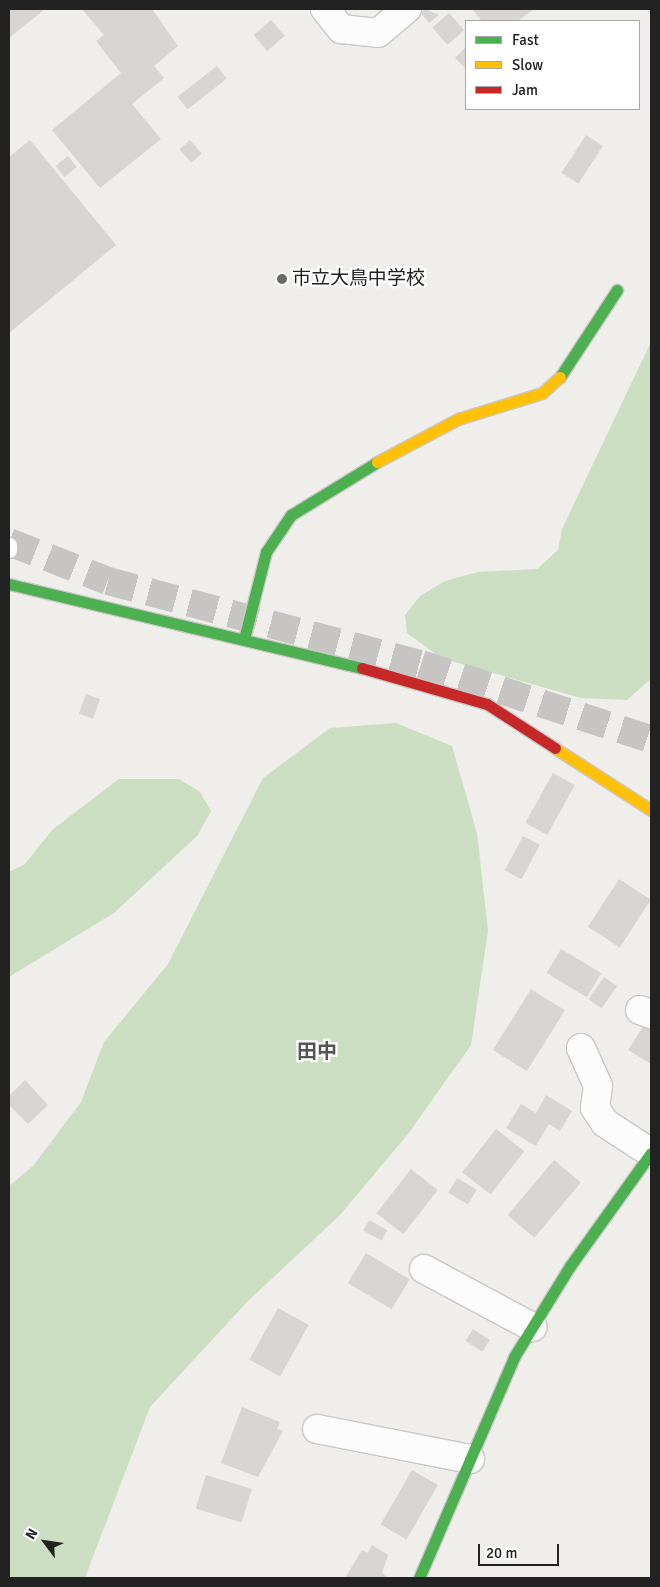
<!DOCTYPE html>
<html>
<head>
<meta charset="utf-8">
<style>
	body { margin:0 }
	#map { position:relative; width:660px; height:1587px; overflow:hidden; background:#f0eeeb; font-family:Signika,"Noto Sans JP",sans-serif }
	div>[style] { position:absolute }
	.forest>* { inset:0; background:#cbdec1 }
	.building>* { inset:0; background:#d7d4d2; transform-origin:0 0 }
	.highway-tunnel>* { height:28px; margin-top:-14px; transform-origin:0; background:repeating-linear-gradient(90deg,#c7c5c3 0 28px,transparent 0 42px) }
	.roads { filter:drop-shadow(1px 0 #c9c8c7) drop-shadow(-1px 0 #c9c8c7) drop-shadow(0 1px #c9c8c7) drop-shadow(0 -1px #c9c8c7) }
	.lane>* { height:15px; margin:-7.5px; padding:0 7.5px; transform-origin:7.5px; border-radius:7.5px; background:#fdfcfc }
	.street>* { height:28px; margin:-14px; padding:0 14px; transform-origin:14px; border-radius:14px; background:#fdfcfc }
	.fast>* { height:11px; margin:-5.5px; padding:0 5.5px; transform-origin:5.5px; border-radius:5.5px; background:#4caf50 }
	.slow>* { height:11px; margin:-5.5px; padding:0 5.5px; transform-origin:5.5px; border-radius:5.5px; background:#ffc107 }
	.jam>* { height:11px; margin:-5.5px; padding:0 5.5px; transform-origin:5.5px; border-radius:5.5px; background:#c62828 }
	.dots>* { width:14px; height:14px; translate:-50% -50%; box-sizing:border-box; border:2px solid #fff; border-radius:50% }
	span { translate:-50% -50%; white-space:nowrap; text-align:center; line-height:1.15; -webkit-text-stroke:4.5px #fff; paint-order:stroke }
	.poi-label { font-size:19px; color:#222 }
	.left { translate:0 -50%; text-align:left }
	.neighbourhood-label { font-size:20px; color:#555; font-weight:700 }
	.frame { position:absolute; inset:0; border:10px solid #222; pointer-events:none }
	.legend { position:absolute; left:465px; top:20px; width:175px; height:90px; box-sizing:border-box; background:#fff; border:1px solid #a7a7a7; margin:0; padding:6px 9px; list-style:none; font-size:15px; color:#222 }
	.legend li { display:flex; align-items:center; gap:10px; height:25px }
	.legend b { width:25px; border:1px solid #a7a7a7 }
	.north { position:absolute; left:20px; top:1517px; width:50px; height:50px; -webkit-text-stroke:4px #fff; paint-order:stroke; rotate:301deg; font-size:14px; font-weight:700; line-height:20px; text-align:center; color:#222 }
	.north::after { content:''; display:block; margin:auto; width:18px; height:22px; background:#222; clip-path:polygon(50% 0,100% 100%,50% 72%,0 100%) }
	.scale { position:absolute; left:478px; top:1544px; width:81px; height:22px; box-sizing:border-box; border:2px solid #222; border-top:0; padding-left:6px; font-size:15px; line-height:18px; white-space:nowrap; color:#222; -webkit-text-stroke:4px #fff; paint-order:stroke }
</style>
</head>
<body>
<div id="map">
	<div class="forest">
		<div style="clip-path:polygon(651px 342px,651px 679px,627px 700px,581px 698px,441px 658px,407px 633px,405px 615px,420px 596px,445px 581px,478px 572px,537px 569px,558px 550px,562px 529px)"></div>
		<div style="clip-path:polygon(396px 723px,452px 746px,477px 833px,488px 931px,471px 1045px,408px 1134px,340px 1215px,248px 1301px,150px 1407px,85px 1578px,9px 1578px,9px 1186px,33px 1166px,81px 1102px,104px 1042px,168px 964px,263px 778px,330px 728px)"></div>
		<div style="clip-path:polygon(119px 779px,179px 779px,200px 792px,211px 811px,197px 836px,114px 913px,9px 977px,9px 872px,25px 864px,52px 830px)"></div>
	</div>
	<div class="building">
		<div style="clip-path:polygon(9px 9px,45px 9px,9px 38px)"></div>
		<div style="clip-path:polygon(82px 9px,152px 9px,178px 46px,154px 66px,164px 78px,132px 104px,161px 139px,100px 188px,52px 130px,121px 73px,96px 41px,104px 35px)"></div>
		<div style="clip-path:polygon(425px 9px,439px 15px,429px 23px,421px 13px)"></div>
		<div style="clip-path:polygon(472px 9px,534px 9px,518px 21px,482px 21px)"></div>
		<div style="left:449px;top:13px;width:23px;height:22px;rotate:49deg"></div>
		<div style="left:271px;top:20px;width:21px;height:23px;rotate:49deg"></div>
		<div style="clip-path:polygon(466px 47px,466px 69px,455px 58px)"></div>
		<div style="left:217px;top:66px;width:16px;height:50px;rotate:52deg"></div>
		<div style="left:586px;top:135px;width:20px;height:45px;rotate:33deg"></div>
		<div style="clip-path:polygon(30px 140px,116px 245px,9px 333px,9px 157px)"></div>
		<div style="left:190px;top:140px;width:18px;height:14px;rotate:49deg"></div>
		<div style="left:68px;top:156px;width:14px;height:16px;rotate:51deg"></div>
		<div style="left:86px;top:694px;width:15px;height:21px;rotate:20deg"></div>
		<div style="left:553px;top:773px;width:25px;height:57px;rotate:29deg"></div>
		<div style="left:523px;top:836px;width:19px;height:39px;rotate:28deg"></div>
		<div style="left:619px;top:879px;width:38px;height:57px;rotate:33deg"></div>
		<div style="left:561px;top:949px;width:47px;height:28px;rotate:31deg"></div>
		<div style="left:604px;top:977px;width:16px;height:27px;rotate:35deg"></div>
		<div style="left:531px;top:989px;width:40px;height:72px;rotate:32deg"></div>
		<div style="clip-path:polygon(644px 1025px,651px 1029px,651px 1064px,628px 1050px)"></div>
		<div style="clip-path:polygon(25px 1080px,48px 1105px,28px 1124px,9px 1105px,9px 1096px)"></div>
		<div style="clip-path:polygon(546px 1095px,572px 1111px,560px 1131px,549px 1124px,536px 1146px,506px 1128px,521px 1104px,536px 1113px)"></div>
		<div style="left:496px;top:1129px;width:36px;height:55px;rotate:38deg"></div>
		<div style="left:554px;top:1160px;width:35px;height:72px;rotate:40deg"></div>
		<div style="left:411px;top:1169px;width:34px;height:56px;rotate:38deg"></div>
		<div style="left:457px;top:1178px;width:23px;height:17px;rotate:31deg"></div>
		<div style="left:369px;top:1220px;width:21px;height:12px;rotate:29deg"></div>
		<div style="left:366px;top:1253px;width:51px;height:35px;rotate:31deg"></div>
		<div style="left:278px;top:1308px;width:35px;height:59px;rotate:29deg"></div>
		<div style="left:473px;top:1329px;width:20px;height:14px;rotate:33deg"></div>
		<div style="clip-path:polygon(242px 1407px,280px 1422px,277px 1429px,283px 1431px,258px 1477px,221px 1463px)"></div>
		<div style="left:412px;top:1470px;width:30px;height:63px;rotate:30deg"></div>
		<div style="left:206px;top:1475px;width:48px;height:35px;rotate:17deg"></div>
		<div style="clip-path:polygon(372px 1545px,388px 1555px,382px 1573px,388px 1578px,345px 1578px,362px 1550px,368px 1553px)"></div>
	</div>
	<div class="highway-tunnel">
		<div style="left:9px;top:542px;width:106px;rotate:21.5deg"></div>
		<div style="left:108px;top:581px;width:324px;rotate:14.9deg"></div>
		<div style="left:421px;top:664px;width:242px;rotate:18.1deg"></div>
	</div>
	<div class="roads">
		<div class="lane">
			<div style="left:9px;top:545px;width:5px;rotate:90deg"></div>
		</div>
		<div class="street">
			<div style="left:325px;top:9px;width:26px;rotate:51deg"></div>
			<div style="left:341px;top:29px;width:37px;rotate:6deg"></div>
			<div style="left:378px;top:33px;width:38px;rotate:-40deg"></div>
			<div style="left:640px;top:1010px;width:12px;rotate:20deg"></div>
			<div style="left:581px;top:1048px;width:42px;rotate:65.9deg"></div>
			<div style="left:598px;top:1086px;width:22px;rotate:98deg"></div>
			<div style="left:595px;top:1108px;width:18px;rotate:56deg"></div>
			<div style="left:605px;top:1123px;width:55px;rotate:33.1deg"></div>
			<div style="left:424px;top:1269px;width:123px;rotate:28.2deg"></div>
			<div style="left:317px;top:1429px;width:156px;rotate:11.1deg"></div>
		</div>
		<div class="fast">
			<div style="left:560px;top:377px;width:104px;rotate:-56.8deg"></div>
			<div style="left:9px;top:584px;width:363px;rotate:13.4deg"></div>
			<div style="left:244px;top:639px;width:90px;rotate:-75.8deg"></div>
			<div style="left:266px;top:552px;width:45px;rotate:-56deg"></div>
			<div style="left:291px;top:515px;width:101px;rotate:-31.6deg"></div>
			<div style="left:419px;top:1578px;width:241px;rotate:-66.7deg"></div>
			<div style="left:514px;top:1357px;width:107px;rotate:-58.4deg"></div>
			<div style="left:570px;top:1266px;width:139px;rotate:-54.4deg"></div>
		</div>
		<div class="slow">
			<div style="left:377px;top:462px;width:92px;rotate:-28deg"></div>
			<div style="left:458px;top:419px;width:88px;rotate:-17.2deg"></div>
			<div style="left:542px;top:393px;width:24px;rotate:-42deg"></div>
			<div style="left:555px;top:748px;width:114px;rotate:32.9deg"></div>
		</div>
		<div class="jam">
			<div style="left:362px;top:668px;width:130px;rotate:16.1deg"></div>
			<div style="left:487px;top:704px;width:81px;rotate:32.9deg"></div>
		</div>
	</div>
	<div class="dots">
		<div style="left:282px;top:279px;background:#6a6968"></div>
	</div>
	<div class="poi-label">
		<span class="left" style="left:292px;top:279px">市立大鳥中学校</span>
	</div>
	<div class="neighbourhood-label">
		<span style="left:317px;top:1051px">田中</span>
	</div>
	<div class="frame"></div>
	<ul class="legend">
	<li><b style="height:6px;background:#4caf50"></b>Fast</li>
	<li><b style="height:6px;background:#ffc107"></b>Slow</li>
	<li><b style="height:6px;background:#c62828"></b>Jam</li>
	</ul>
	<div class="north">N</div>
	<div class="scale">20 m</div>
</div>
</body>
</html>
